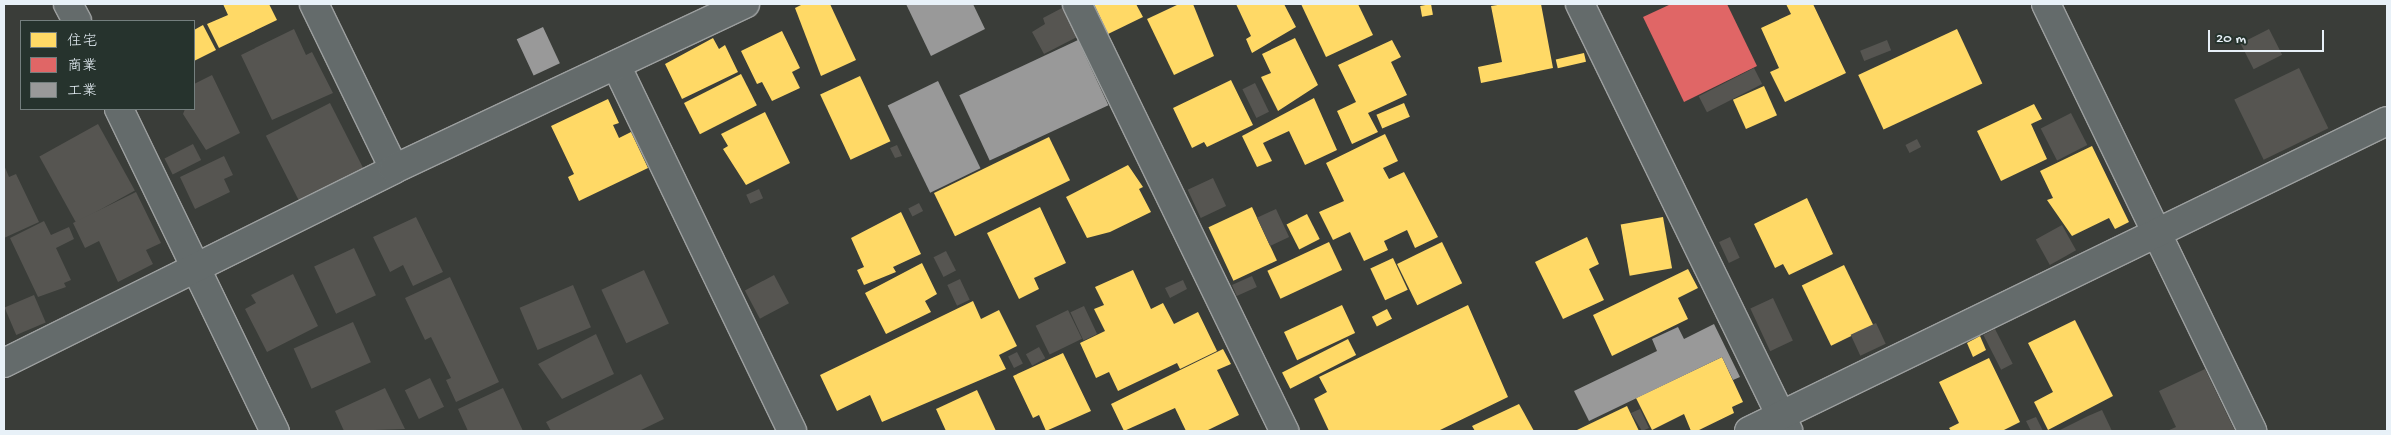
<!DOCTYPE html>
<html>
<head>
<meta charset="utf-8">
<style>
	body { margin:0 }
	#map { position:relative; width:2391px; height:435px; overflow:hidden; background:#3a3d39; font-family:"Gochi Hand","Klee One",sans-serif }
	div>[style] { position:absolute }
	.homes>* { inset:0; background:#ffd966; transform-origin:0 0 }
	.shops>* { inset:0; background:#e06666 }
	.industry>* { inset:0; background:#999; transform-origin:0 0 }
	.building>* { inset:0; background:#565551; transform-origin:0 0 }
	.roads { filter:drop-shadow(1px 0 #9c9f9f) drop-shadow(-1px 0 #9c9f9f) drop-shadow(0 1px #9c9f9f) drop-shadow(0 -1px #9c9f9f) }
	.street>* { height:28px; margin:-14px; padding:0 14px; transform-origin:14px; border-radius:14px; background:#646b6b }
	span { translate:-50% -50%; white-space:nowrap; text-align:center; line-height:1.15; -webkit-text-stroke:5px #26332d; paint-order:stroke }
	.frame { position:absolute; inset:0; border:5px solid #e8f1f8; pointer-events:none }
	.legend { position:absolute; left:20px; top:20px; width:175px; height:90px; box-sizing:border-box; background:#26332d; border:1px solid #747f7e; margin:0; padding:6px 9px; list-style:none; font-size:15px; color:#e8f1f8 }
	.legend li { display:flex; align-items:center; gap:10px; height:25px }
	.legend b { width:25px; border:1px solid #747f7e }
	.scale { position:absolute; left:2208px; top:30px; width:116px; height:22px; box-sizing:border-box; border:2px solid #e8f1f8; border-top:0; padding-left:6px; font-size:15px; line-height:18px; white-space:nowrap; color:#e8f1f8; -webkit-text-stroke:4px #26332d; paint-order:stroke }
</style>
</head>
<body>
<div id="map">
	<div class="homes">
		<div style="clip-path:polygon(223px 4px,269px 4px,277px 20px,219px 48px,207px 24px,228px 15px)"></div>
		<div style="clip-path:polygon(803px 4px,830px 4px,856px 60px,821px 76px,795px 8px)"></div>
		<div style="clip-path:polygon(1094px 4px,1136px 4px,1143px 17px,1108px 34px)"></div>
		<div style="clip-path:polygon(1179px 4px,1193px 4px,1214px 56px,1174px 75px,1147px 19px)"></div>
		<div style="clip-path:polygon(1236px 4px,1284px 4px,1296px 27px,1252px 53px,1246px 39px,1251px 36px)"></div>
		<div style="clip-path:polygon(1301px 4px,1358px 4px,1373px 35px,1326px 57px)"></div>
		<div style="left:1431px;top:4px;width:11px;height:11px;rotate:80deg"></div>
		<div style="clip-path:polygon(1504px 4px,1541px 4px,1553px 68px,1481px 83px,1478px 67px,1502px 62px,1491px 6px)"></div>
		<div style="clip-path:polygon(1786px 4px,1813px 4px,1846px 73px,1785px 102px,1770px 72px,1779px 68px,1761px 28px,1791px 14px)"></div>
		<div style="clip-path:polygon(203px 25px,216px 50px,194px 61px,194px 30px)"></div>
		<div style="left:1957px;top:29px;width:60px;height:109px;rotate:65deg"></div>
		<div style="clip-path:polygon(782px 31px,800px 68px,792px 72px,800px 88px,772px 101px,762px 82px,757px 84px,741px 51px)"></div>
		<div style="clip-path:polygon(713px 38px,719px 49px,725px 45px,738px 72px,682px 99px,665px 64px)"></div>
		<div style="clip-path:polygon(1295px 38px,1318px 85px,1278px 111px,1261px 77px,1271px 73px,1262px 54px)"></div>
		<div style="clip-path:polygon(1392px 40px,1401px 57px,1391px 62px,1407px 95px,1368px 113px,1378px 132px,1352px 144px,1337px 111px,1356px 102px,1338px 65px)"></div>
		<div style="left:1584px;top:53px;width:9px;height:29px;rotate:77deg"></div>
		<div style="left:741px;top:74px;width:35px;height:64px;rotate:63deg"></div>
		<div style="left:860px;top:76px;width:72px;height:44px;rotate:65deg"></div>
		<div style="clip-path:polygon(1231px 80px,1253px 125px,1207px 147px,1204px 142px,1192px 148px,1173px 108px)"></div>
		<div style="left:1764px;top:86px;width:32px;height:34px;rotate:66deg"></div>
		<div style="clip-path:polygon(1314px 98px,1337px 150px,1305px 165px,1289px 131px,1263px 143px,1272px 161px,1257px 167px,1242px 136px)"></div>
		<div style="clip-path:polygon(608px 99px,619px 123px,613px 125px,619px 138px,631px 132px,648px 168px,579px 201px,568px 177px,574px 174px,551px 126px)"></div>
		<div style="left:1404px;top:103px;width:15px;height:30px;rotate:67deg"></div>
		<div style="clip-path:polygon(2034px 104px,2042px 119px,2031px 124px,2047px 159px,2001px 181px,1977px 131px)"></div>
		<div style="clip-path:polygon(765px 112px,790px 163px,746px 185px,723px 149px,728px 146px,721px 134px)"></div>
		<div style="clip-path:polygon(1385px 134px,1398px 161px,1383px 168px,1389px 179px,1404px 172px,1438px 237px,1415px 248px,1407px 230px,1384px 241px,1388px 250px,1364px 261px,1350px 232px,1333px 240px,1319px 212px,1344px 201px,1326px 163px)"></div>
		<div style="left:1049px;top:137px;width:48px;height:128px;rotate:64deg"></div>
		<div style="clip-path:polygon(2092px 146px,2129px 222px,2115px 229px,2109px 218px,2072px 236px,2047px 200px,2053px 198px,2040px 171px)"></div>
		<div style="clip-path:polygon(1128px 165px,1143px 187px,1139px 189px,1151px 212px,1110px 232px,1087px 238px,1066px 197px)"></div>
		<div style="clip-path:polygon(1807px 198px,1833px 254px,1789px 275px,1783px 264px,1775px 268px,1754px 224px)"></div>
		<div style="clip-path:polygon(1040px 207px,1066px 263px,1034px 278px,1039px 289px,1019px 299px,987px 233px)"></div>
		<div style="left:1252px;top:207px;width:59px;height:48px;rotate:65deg"></div>
		<div style="clip-path:polygon(901px 212px,921px 254px,893px 267px,896px 272px,864px 285px,857px 270px,864px 267px,851px 238px)"></div>
		<div style="left:1307px;top:214px;width:28px;height:23px;rotate:63deg"></div>
		<div style="left:1663px;top:217px;width:52px;height:43px;rotate:80deg"></div>
		<div style="clip-path:polygon(1587px 237px,1599px 264px,1589px 269px,1604px 300px,1563px 319px,1535px 262px)"></div>
		<div style="left:1329px;top:242px;width:31px;height:68px;rotate:65deg"></div>
		<div style="left:1442px;top:242px;width:46px;height:50px;rotate:64deg"></div>
		<div style="left:1393px;top:258px;width:35px;height:25px;rotate:65deg"></div>
		<div style="clip-path:polygon(922px 263px,937px 294px,925px 301px,931px 312px,886px 334px,865px 293px)"></div>
		<div style="left:1844px;top:265px;width:67px;height:47px;rotate:64deg"></div>
		<div style="clip-path:polygon(1688px 269px,1698px 288px,1678px 298px,1688px 319px,1612px 356px,1593px 315px)"></div>
		<div style="clip-path:polygon(1133px 270px,1151px 309px,1163px 303px,1174px 324px,1198px 312px,1217px 351px,1180px 369px,1177px 363px,1118px 391px,1109px 372px,1096px 378px,1080px 343px,1105px 331px,1094px 309px,1104px 305px,1095px 287px)"></div>
		<div style="clip-path:polygon(973px 301px,981px 319px,999px 310px,1017px 346px,999px 355px,1006px 369px,882px 422px,870px 395px,837px 411px,820px 375px)"></div>
		<div style="left:1342px;top:305px;width:31px;height:64px;rotate:65deg"></div>
		<div style="clip-path:polygon(1468px 305px,1508px 397px,1438px 431px,1329px 431px,1314px 399px,1327px 392px,1319px 377px)"></div>
		<div style="left:1387px;top:309px;width:11px;height:17px;rotate:63deg"></div>
		<div style="clip-path:polygon(2075px 320px,2113px 396px,2048px 430px,2034px 402px,2053px 392px,2028px 343px)"></div>
		<div style="clip-path:polygon(1980px 336px,1986px 350px,1973px 357px,1967px 343px)"></div>
		<div style="left:1348px;top:339px;width:18px;height:74px;rotate:63deg"></div>
		<div style="clip-path:polygon(1223px 349px,1231px 364px,1217px 370px,1239px 415px,1206px 431px,1186px 431px,1175px 408px,1124px 431px,1111px 404px)"></div>
		<div style="clip-path:polygon(1063px 353px,1091px 411px,1046px 431px,1039px 415px,1033px 418px,1013px 376px)"></div>
		<div style="clip-path:polygon(1722px 357px,1743px 402px,1732px 407px,1734px 413px,1697px 431px,1691px 431px,1684px 414px,1652px 430px,1636px 398px)"></div>
		<div style="clip-path:polygon(1989px 358px,2020px 422px,2002px 431px,1951px 431px,1949px 428px,1959px 423px,1939px 382px)"></div>
		<div style="clip-path:polygon(977px 390px,996px 431px,946px 431px,936px 409px)"></div>
		<div style="clip-path:polygon(1519px 404px,1534px 431px,1475px 431px,1472px 426px)"></div>
		<div style="clip-path:polygon(1627px 406px,1639px 431px,1578px 431px,1577px 430px)"></div>
	</div>
	<div class="shops">
		<div style="clip-path:polygon(1671px 4px,1727px 4px,1757px 66px,1684px 102px,1643px 17px)"></div>
	</div>
	<div class="industry">
		<div style="clip-path:polygon(906px 4px,973px 4px,985px 29px,931px 56px)"></div>
		<div style="left:543px;top:27px;width:40px;height:29px;rotate:65deg"></div>
		<div style="left:1078px;top:40px;width:72px;height:131px;rotate:65deg"></div>
		<div style="left:938px;top:81px;width:97px;height:56px;rotate:64deg"></div>
		<div style="clip-path:polygon(1714px 324px,1740px 377px,1733px 380px,1722px 357px,1589px 421px,1574px 391px,1657px 351px,1652px 339px,1678px 327px,1684px 339px)"></div>
	</div>
	<div class="building">
		<div style="clip-path:polygon(1062px 8px,1077px 37px,1044px 54px,1032px 32px,1045px 24px,1043px 18px)"></div>
		<div style="clip-path:polygon(294px 29px,306px 55px,312px 52px,333px 93px,272px 120px,241px 55px)"></div>
		<div style="left:2269px;top:29px;width:29px;height:32px;rotate:63deg"></div>
		<div style="left:1887px;top:40px;width:11px;height:29px;rotate:68deg"></div>
		<div style="left:1754px;top:68px;width:18px;height:62px;rotate:63deg"></div>
		<div style="left:2299px;top:68px;width:67px;height:72px;rotate:64deg"></div>
		<div style="clip-path:polygon(212px 75px,240px 133px,206px 150px,183px 114px,185px 109px,194px 109px,194px 84px)"></div>
		<div style="left:1255px;top:83px;width:32px;height:14px;rotate:64deg"></div>
		<div style="left:330px;top:103px;width:75px;height:72px;rotate:63deg"></div>
		<div style="left:2071px;top:113px;width:36px;height:34px;rotate:63deg"></div>
		<div style="left:98px;top:124px;width:76px;height:67px;rotate:61deg"></div>
		<div style="left:1917px;top:139px;width:9px;height:13px;rotate:63deg"></div>
		<div style="left:193px;top:144px;width:18px;height:32px;rotate:63deg"></div>
		<div style="clip-path:polygon(897px 145px,902px 156px,895px 158px,890px 148px)"></div>
		<div style="clip-path:polygon(224px 156px,233px 175px,224px 179px,230px 192px,195px 209px,180px 177px)"></div>
		<div style="clip-path:polygon(4px 165px,9px 177px,16px 174px,39px 222px,4px 238px)"></div>
		<div style="left:1213px;top:178px;width:31px;height:28px;rotate:65deg"></div>
		<div style="left:759px;top:189px;width:10px;height:14px;rotate:66deg"></div>
		<div style="clip-path:polygon(136px 192px,161px 243px,146px 250px,153px 264px,118px 282px,99px 241px,85px 248px,73px 223px)"></div>
		<div style="left:919px;top:203px;width:9px;height:12px;rotate:63deg"></div>
		<div style="left:1276px;top:209px;width:31px;height:21px;rotate:65deg"></div>
		<div style="clip-path:polygon(416px 217px,443px 272px,413px 286px,403px 265px,390px 272px,373px 237px)"></div>
		<div style="clip-path:polygon(44px 221px,51px 235px,69px 227px,74px 239px,56px 248px,71px 280px,64px 283px,66px 287px,38px 297px,10px 238px)"></div>
		<div style="left:2062px;top:225px;width:29px;height:30px;rotate:61deg"></div>
		<div style="left:1730px;top:237px;width:23px;height:12px;rotate:65deg"></div>
		<div style="left:354px;top:248px;width:52px;height:44px;rotate:65deg"></div>
		<div style="left:946px;top:251px;width:22px;height:14px;rotate:63deg"></div>
		<div style="left:644px;top:270px;width:59px;height:47px;rotate:65deg"></div>
		<div style="clip-path:polygon(293px 274px,318px 326px,267px 352px,245px 309px,256px 303px,251px 295px)"></div>
		<div style="left:774px;top:275px;width:32px;height:33px;rotate:62deg"></div>
		<div style="left:1252px;top:276px;width:12px;height:22px;rotate:66deg"></div>
		<div style="clip-path:polygon(450px 277px,499px 382px,456px 402px,446px 380px,451px 378px,431px 337px,425px 340px,405px 298px)"></div>
		<div style="left:960px;top:279px;width:23px;height:14px;rotate:65deg"></div>
		<div style="clip-path:polygon(1183px 280px,1187px 289px,1170px 298px,1165px 288px)"></div>
		<div style="left:573px;top:285px;width:46px;height:58px;rotate:67deg"></div>
		<div style="left:34px;top:295px;width:30px;height:32px;rotate:67deg"></div>
		<div style="left:1773px;top:298px;width:47px;height:25px;rotate:65deg"></div>
		<div style="left:1084px;top:306px;width:31px;height:15px;rotate:65deg"></div>
		<div style="left:1068px;top:310px;width:32px;height:36px;rotate:64deg"></div>
		<div style="left:353px;top:322px;width:44px;height:65px;rotate:66deg"></div>
		<div style="left:1876px;top:323px;width:23px;height:28px;rotate:65deg"></div>
		<div style="left:1995px;top:329px;width:39px;height:13px;rotate:63deg"></div>
		<div style="clip-path:polygon(596px 334px,614px 374px,562px 399px,538px 364px)"></div>
		<div style="left:1039px;top:347px;width:13px;height:15px;rotate:61deg"></div>
		<div style="left:1017px;top:352px;width:13px;height:10px;rotate:63deg"></div>
		<div style="clip-path:polygon(2205px 369px,2235px 431px,2167px 431px,2176px 427px,2159px 391px)"></div>
		<div style="clip-path:polygon(641px 374px,664px 419px,639px 431px,551px 431px,546px 422px)"></div>
		<div style="left:430px;top:378px;width:32px;height:28px;rotate:64deg"></div>
		<div style="clip-path:polygon(385px 388px,405px 429px,344px 431px,335px 411px)"></div>
		<div style="clip-path:polygon(503px 388px,523px 431px,468px 431px,458px 409px)"></div>
		<div style="clip-path:polygon(1640px 409px,1649px 428px,1642px 431px,1631px 413px)"></div>
		<div style="clip-path:polygon(2102px 410px,2112px 431px,2058px 431px,2088px 416px)"></div>
		<div style="clip-path:polygon(2036px 417px,2043px 431px,2031px 431px,2026px 421px)"></div>
	</div>
	<div class="roads">
		<div class="street">
			<div style="left:68px;top:4px;width:19px;rotate:62deg"></div>
			<div style="left:314px;top:4px;width:183px;rotate:64.1deg"></div>
			<div style="left:1077px;top:4px;width:475px;rotate:64.1deg"></div>
			<div style="left:1580px;top:4px;width:475px;rotate:64deg"></div>
			<div style="left:2046px;top:4px;width:474px;rotate:64.2deg"></div>
			<div style="left:616px;top:65px;width:406px;rotate:64.3deg"></div>
			<div style="left:119px;top:109px;width:358px;rotate:64.2deg"></div>
			<div style="left:4px;top:363px;width:436px;rotate:-26.4deg"></div>
			<div style="left:394px;top:169px;width:388px;rotate:-25.2deg"></div>
			<div style="left:1749px;top:431px;width:709px;rotate:-25.91deg"></div>
		</div>
	</div>
	<div class="frame"></div>
	<ul class="legend">
	<li><b style="height:14px;background:#ffd966"></b>住宅</li>
	<li><b style="height:14px;background:#e06666"></b>商業</li>
	<li><b style="height:14px;background:#999"></b>工業</li>
	</ul>
	<div class="scale">20 m</div>
</div>
</body>
</html>
